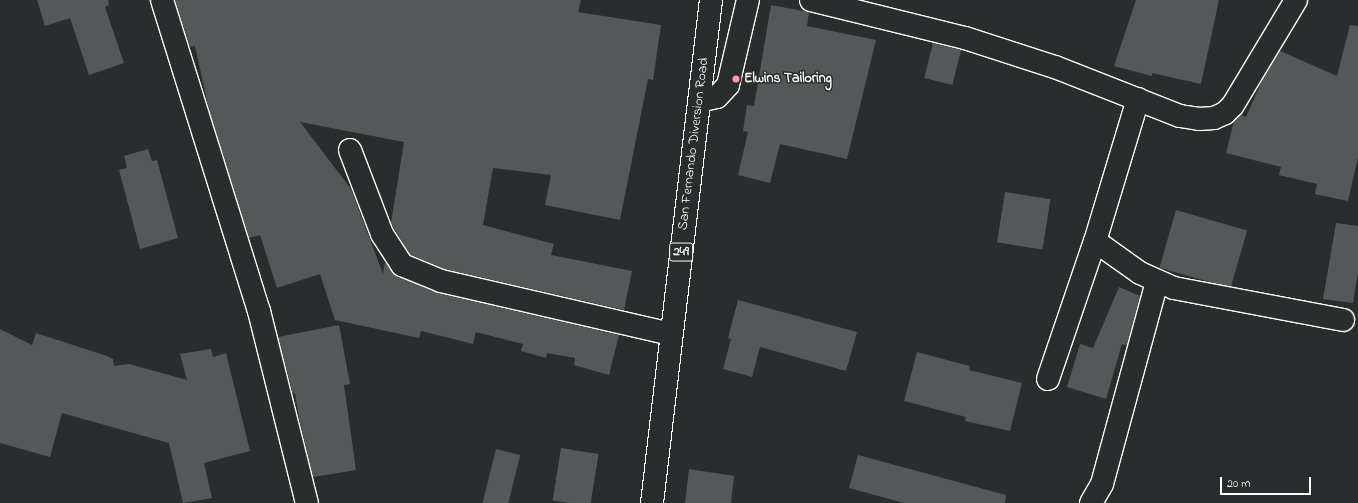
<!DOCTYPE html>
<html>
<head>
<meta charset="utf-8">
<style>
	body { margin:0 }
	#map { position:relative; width:1358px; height:503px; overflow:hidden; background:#2a2d2e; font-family:"Indie Flower",sans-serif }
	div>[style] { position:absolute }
	.building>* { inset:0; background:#555758; transform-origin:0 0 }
	.roads { filter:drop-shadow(1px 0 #fff) drop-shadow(-1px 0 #fff) drop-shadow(0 1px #fff) drop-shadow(0 -1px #fff) }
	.street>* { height:22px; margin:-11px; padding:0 11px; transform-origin:11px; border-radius:11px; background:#2a2d2e }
	.highway>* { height:22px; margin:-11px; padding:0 11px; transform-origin:11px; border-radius:11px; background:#2a2d2e }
	.dots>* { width:11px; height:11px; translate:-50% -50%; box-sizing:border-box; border:2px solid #2a2d2e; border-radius:50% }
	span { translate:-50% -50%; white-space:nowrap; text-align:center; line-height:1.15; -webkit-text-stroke:3px #2a2d2e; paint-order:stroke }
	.shield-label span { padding:1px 3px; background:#2a2d2e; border:1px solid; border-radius:3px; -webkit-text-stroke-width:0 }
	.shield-label { font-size:13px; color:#fff; font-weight:700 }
	.poi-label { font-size:14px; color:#fff; font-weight:700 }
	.left { translate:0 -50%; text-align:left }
	.street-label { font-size:14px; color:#fff }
	.scale { position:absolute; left:1220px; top:477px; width:91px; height:18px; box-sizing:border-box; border:2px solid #fff; border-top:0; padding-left:5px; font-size:12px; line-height:14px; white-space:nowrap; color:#fff; -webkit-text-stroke:3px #2a2d2e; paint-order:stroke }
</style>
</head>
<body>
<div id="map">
	<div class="building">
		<div style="clip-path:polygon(37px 0,108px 0,109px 5px,105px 7px,124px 63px,89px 75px,70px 18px,45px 26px)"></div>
		<div style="clip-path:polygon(175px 0,581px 0,578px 12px,661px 25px,653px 80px,648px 79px,620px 220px,545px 205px,551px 175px,493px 168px,483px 225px,554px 244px,551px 255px,632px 271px,624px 310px,445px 269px,410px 255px,391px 223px,404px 142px,300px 122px,351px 189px,383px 274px,385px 262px,397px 276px,438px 293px,619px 335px,609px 375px,574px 365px,575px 358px,547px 353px,546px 358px,521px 351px,523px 344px,476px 332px,473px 344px,421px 331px,419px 338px,335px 320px,320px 274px,277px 288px,260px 235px,249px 238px,209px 110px,195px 46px,190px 47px)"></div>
		<div style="clip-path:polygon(1136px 0,1219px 0,1201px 84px,1152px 73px,1152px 76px,1114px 66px)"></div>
		<div style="clip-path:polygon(771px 5px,809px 12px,807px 26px,876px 40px,847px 159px,780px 144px,770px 183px,738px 175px,748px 132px,743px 131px,747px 105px,754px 106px)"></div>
		<div style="clip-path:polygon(1350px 25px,1358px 26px,1358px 157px,1348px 201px,1315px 194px,1317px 184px,1279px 175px,1281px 167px,1226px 153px,1234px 121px,1240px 115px,1246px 117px,1261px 83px,1280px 51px,1337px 76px)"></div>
		<div style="left:933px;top:43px;width:29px;height:36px;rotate:14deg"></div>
		<div style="clip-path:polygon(148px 149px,152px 161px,157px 160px,178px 238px,140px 249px,119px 170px,127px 168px,124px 156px)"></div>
		<div style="left:1005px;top:192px;width:46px;height:51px;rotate:9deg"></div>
		<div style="left:1176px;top:210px;width:74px;height:60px;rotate:16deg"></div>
		<div style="clip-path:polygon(1336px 223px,1358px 226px,1358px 272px,1353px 303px,1323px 299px)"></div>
		<div style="clip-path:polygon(1119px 287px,1140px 296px,1127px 346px,1122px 344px,1106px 399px,1067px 387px,1080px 344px,1093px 348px)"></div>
		<div style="clip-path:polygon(738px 300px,857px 332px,846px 371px,760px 347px,752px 377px,723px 369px,731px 339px,728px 338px)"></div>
		<div style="clip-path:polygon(339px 325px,350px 384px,344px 385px,356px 470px,313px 477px,299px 418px,295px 393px,293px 394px,278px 337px)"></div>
		<div style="clip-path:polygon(0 329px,32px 345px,36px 333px,107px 356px,113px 359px,114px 366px,129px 364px,187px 380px,180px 354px,211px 349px,213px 357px,226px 353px,250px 451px,204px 463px,212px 498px,183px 503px,169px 443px,62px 413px,50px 457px,0 443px)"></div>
		<div style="clip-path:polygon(917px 352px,970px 366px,969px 370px,1022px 383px,1010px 431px,965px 421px,966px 417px,904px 401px)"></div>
		<div style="left:561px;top:448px;width:38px;height:53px;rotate:9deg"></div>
		<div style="left:496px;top:449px;width:25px;height:56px;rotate:14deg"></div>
		<div style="clip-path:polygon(858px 455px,1006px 495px,1005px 503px,904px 503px,849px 488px)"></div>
		<div style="clip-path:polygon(689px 469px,734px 476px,731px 503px,685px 503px)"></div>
	</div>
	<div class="roads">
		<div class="street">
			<div style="left:162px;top:0;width:326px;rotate:72.7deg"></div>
			<div style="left:259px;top:311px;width:198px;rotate:76deg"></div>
			<div style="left:811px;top:0;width:159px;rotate:13.9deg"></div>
			<div style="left:965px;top:38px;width:95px;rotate:17.9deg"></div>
			<div style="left:1055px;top:67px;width:134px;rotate:21.4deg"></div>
			<div style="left:1180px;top:116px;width:19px;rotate:9deg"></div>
			<div style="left:1199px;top:119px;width:15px;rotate:-4deg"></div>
			<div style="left:1214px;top:118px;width:12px;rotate:-24deg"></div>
			<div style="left:1225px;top:113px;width:11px;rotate:-45deg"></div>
			<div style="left:1233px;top:105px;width:122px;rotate:-59deg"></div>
			<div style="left:1138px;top:99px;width:148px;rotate:106.8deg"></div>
			<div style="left:1095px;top:241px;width:55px;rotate:35.4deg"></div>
			<div style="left:1140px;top:273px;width:37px;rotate:24deg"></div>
			<div style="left:1174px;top:288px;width:172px;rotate:10.7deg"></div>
			<div style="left:699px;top:101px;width:18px;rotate:-13deg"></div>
			<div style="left:717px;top:97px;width:16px;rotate:-47deg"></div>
			<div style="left:728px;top:85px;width:87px;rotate:-76.8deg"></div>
			<div style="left:350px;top:150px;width:90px;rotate:69.1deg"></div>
			<div style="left:382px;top:234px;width:37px;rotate:57deg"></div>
			<div style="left:402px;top:265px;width:42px;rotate:22.3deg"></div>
			<div style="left:441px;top:281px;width:236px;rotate:13deg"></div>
			<div style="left:1048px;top:379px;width:146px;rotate:-71.2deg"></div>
			<div style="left:1091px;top:503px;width:22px;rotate:-60deg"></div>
			<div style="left:1102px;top:484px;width:209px;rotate:-74.8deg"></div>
		</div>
		<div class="highway">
			<div style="left:652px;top:503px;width:506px;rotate:-83.31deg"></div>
		</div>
	</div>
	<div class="dots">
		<div style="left:736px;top:79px;background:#ff9aa2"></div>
	</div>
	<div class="shield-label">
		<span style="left:681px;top:252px">249</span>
	</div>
	<div class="poi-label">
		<span class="left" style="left:744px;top:79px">Elwins Tailoring</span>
	</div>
	<div class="street-label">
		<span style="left:694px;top:144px;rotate:-83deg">San Fernando Diversion Road</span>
	</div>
	<div class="scale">20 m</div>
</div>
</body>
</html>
